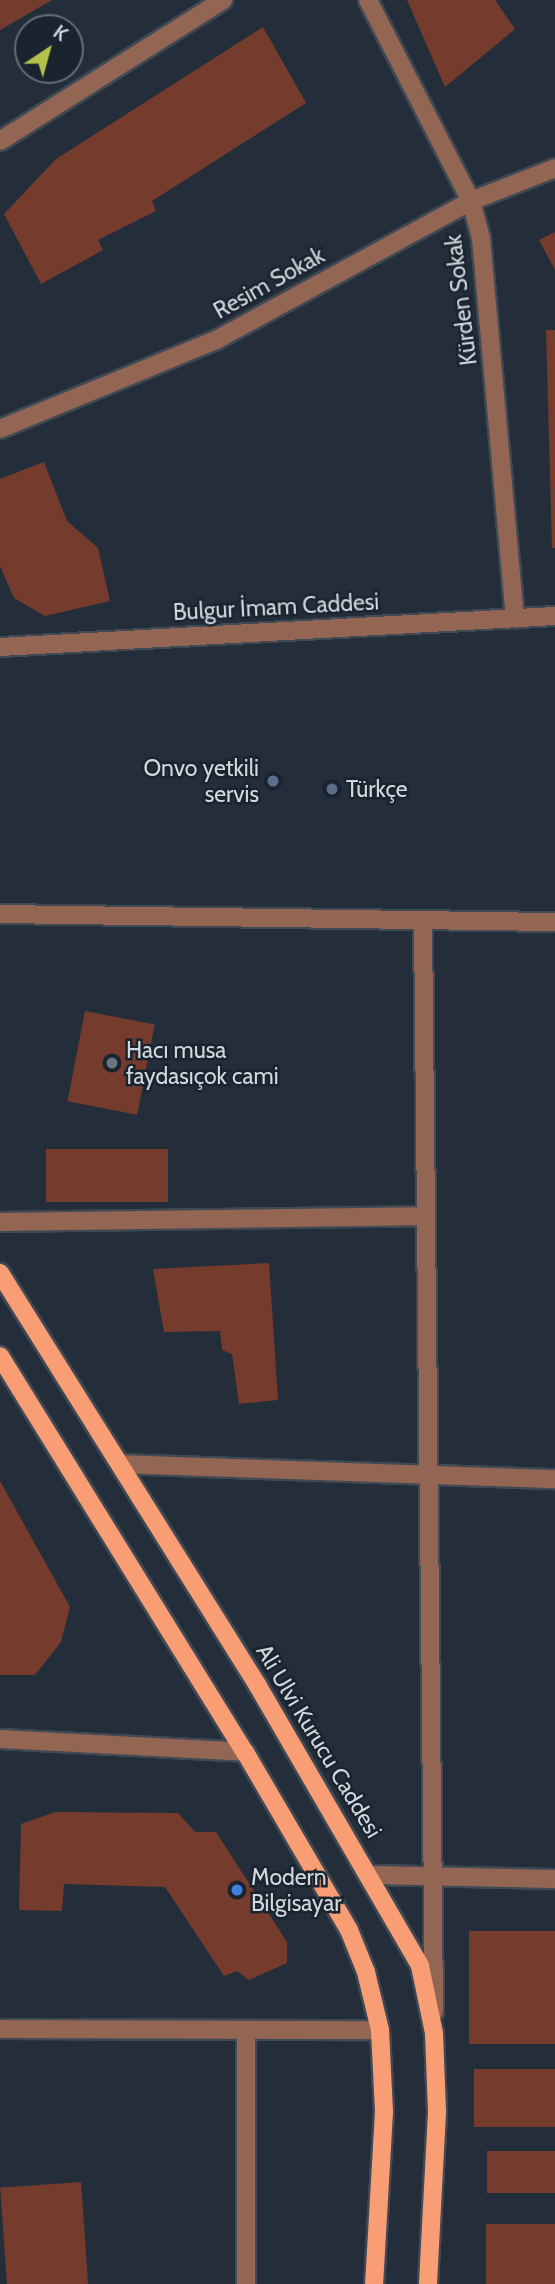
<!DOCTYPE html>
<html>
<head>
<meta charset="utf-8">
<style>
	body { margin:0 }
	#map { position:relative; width:555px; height:2284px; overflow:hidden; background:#242e3a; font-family:Cabin,sans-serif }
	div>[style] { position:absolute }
	.building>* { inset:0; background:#753b2d; transform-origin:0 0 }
	.roads { filter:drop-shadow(2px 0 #404954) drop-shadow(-2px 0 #404954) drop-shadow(0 2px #404954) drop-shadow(0 -2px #404954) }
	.minor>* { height:18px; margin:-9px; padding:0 9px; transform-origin:9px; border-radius:9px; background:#936653 }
	.major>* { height:18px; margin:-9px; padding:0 9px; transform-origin:9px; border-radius:9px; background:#f99d74 }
	.dots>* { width:19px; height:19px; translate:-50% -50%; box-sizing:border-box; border:4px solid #1a242f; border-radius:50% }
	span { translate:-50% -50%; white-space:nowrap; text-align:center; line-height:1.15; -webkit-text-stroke:5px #1a242f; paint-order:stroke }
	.street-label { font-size:23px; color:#d0d7df }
	.poi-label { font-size:23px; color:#d0d7df }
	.right { translate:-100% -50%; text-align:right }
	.left { translate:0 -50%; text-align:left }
	.north { position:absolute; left:14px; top:14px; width:70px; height:70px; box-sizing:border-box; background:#1a242f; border:2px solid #636c75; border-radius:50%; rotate:36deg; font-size:19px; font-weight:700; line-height:28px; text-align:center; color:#d0d7df }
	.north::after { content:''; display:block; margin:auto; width:24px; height:32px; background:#b3c24b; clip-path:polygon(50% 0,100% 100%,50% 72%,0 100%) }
</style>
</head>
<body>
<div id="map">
	<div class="building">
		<div style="clip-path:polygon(0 0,52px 0,0 30px)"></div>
		<div style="clip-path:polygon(407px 0,495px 0,515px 29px,445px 87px)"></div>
		<div style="clip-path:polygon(263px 27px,306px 103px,152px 201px,156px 211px,98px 240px,103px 250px,41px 284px,4px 214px,56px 159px)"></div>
		<div style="clip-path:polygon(555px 232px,555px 270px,539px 240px)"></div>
		<div style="clip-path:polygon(546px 330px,555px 330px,555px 548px,552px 548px)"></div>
		<div style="clip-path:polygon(44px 462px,67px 521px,98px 548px,110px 601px,45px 616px,14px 598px,0 566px,0 479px)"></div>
		<div style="left:85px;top:1011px;width:71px;height:92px;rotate:11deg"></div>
		<div style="left:46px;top:1149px;width:122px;height:53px"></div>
		<div style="clip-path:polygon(269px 1263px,278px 1400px,239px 1404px,232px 1354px,222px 1350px,220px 1331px,164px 1332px,153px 1269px)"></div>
		<div style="clip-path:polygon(0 1481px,70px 1607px,61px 1642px,35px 1675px,0 1675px)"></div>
		<div style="clip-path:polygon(55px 1812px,178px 1813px,195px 1832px,216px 1832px,287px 1942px,287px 1963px,249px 1980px,237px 1971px,224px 1976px,165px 1887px,64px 1884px,62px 1911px,19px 1910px,21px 1824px)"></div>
		<div style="left:555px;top:1931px;width:113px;height:86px;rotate:90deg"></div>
		<div style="left:555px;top:2069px;width:58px;height:81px;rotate:90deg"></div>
		<div style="left:555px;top:2151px;width:42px;height:68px;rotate:90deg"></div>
		<div style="left:81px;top:2182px;width:102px;height:81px;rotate:86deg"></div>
		<div style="left:486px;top:2224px;width:69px;height:60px"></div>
	</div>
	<div class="roads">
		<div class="minor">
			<div style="left:368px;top:0;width:226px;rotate:62.9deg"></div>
			<div style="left:471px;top:201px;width:38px;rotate:75deg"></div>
			<div style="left:481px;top:238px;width:382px;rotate:84.9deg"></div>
			<div style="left:0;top:141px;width:264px;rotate:-32.3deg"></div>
			<div style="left:0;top:429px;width:234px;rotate:-22.4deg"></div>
			<div style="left:216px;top:340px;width:290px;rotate:-28.6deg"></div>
			<div style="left:471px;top:201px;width:90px;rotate:-21.4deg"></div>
			<div style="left:0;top:647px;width:556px;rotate:-3.2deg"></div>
			<div style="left:0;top:914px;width:555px;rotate:0.83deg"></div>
			<div style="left:423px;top:922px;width:1090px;rotate:89.42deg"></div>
			<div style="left:0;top:1222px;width:426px;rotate:-0.8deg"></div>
			<div style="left:120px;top:1464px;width:435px;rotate:2deg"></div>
			<div style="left:0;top:1739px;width:245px;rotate:3deg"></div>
			<div style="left:372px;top:1875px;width:183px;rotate:1.3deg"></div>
			<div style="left:0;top:2029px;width:380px;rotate:0.2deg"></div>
			<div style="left:246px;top:2030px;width:254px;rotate:90deg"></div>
		</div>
		<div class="major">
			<div style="left:0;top:1273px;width:487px;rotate:58deg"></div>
			<div style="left:258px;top:1686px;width:323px;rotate:59.9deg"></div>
			<div style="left:420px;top:1966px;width:68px;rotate:78.2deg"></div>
			<div style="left:434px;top:2033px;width:79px;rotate:87.8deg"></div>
			<div style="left:437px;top:2112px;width:172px;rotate:93deg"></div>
			<div style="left:0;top:1356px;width:466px;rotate:58.3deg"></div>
			<div style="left:245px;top:1752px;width:206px;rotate:59.7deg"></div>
			<div style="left:349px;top:1930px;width:45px;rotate:68deg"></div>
			<div style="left:366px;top:1972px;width:60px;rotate:76.4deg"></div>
			<div style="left:380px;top:2030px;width:82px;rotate:87.2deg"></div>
			<div style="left:384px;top:2112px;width:172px;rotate:93.3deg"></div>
		</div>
	</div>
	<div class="dots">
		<div style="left:273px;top:781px;background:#5c6f8a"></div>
		<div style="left:332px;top:789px;background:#5c6f8a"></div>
		<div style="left:112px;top:1063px;background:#6b7280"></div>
		<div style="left:237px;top:1890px;background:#3f7fe0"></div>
	</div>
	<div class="street-label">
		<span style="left:269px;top:283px;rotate:-29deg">Resim Sokak</span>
		<span style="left:461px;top:300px;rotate:-97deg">Kürden Sokak</span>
		<span style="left:276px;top:607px;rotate:-3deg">Bulgur İmam Caddesi</span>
		<span style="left:319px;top:1741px;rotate:59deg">Ali Ulvi Kurucu Caddesi</span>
	</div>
	<div class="poi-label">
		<span class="right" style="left:259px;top:781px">Onvo yetkili<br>servis</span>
		<span class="left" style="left:346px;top:789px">Türkçe</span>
		<span class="left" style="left:126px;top:1063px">Hacı musa<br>faydasıçok cami</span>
		<span class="left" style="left:251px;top:1890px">Modern<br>Bilgisayar</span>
	</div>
	<div class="north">K</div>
</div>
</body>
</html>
